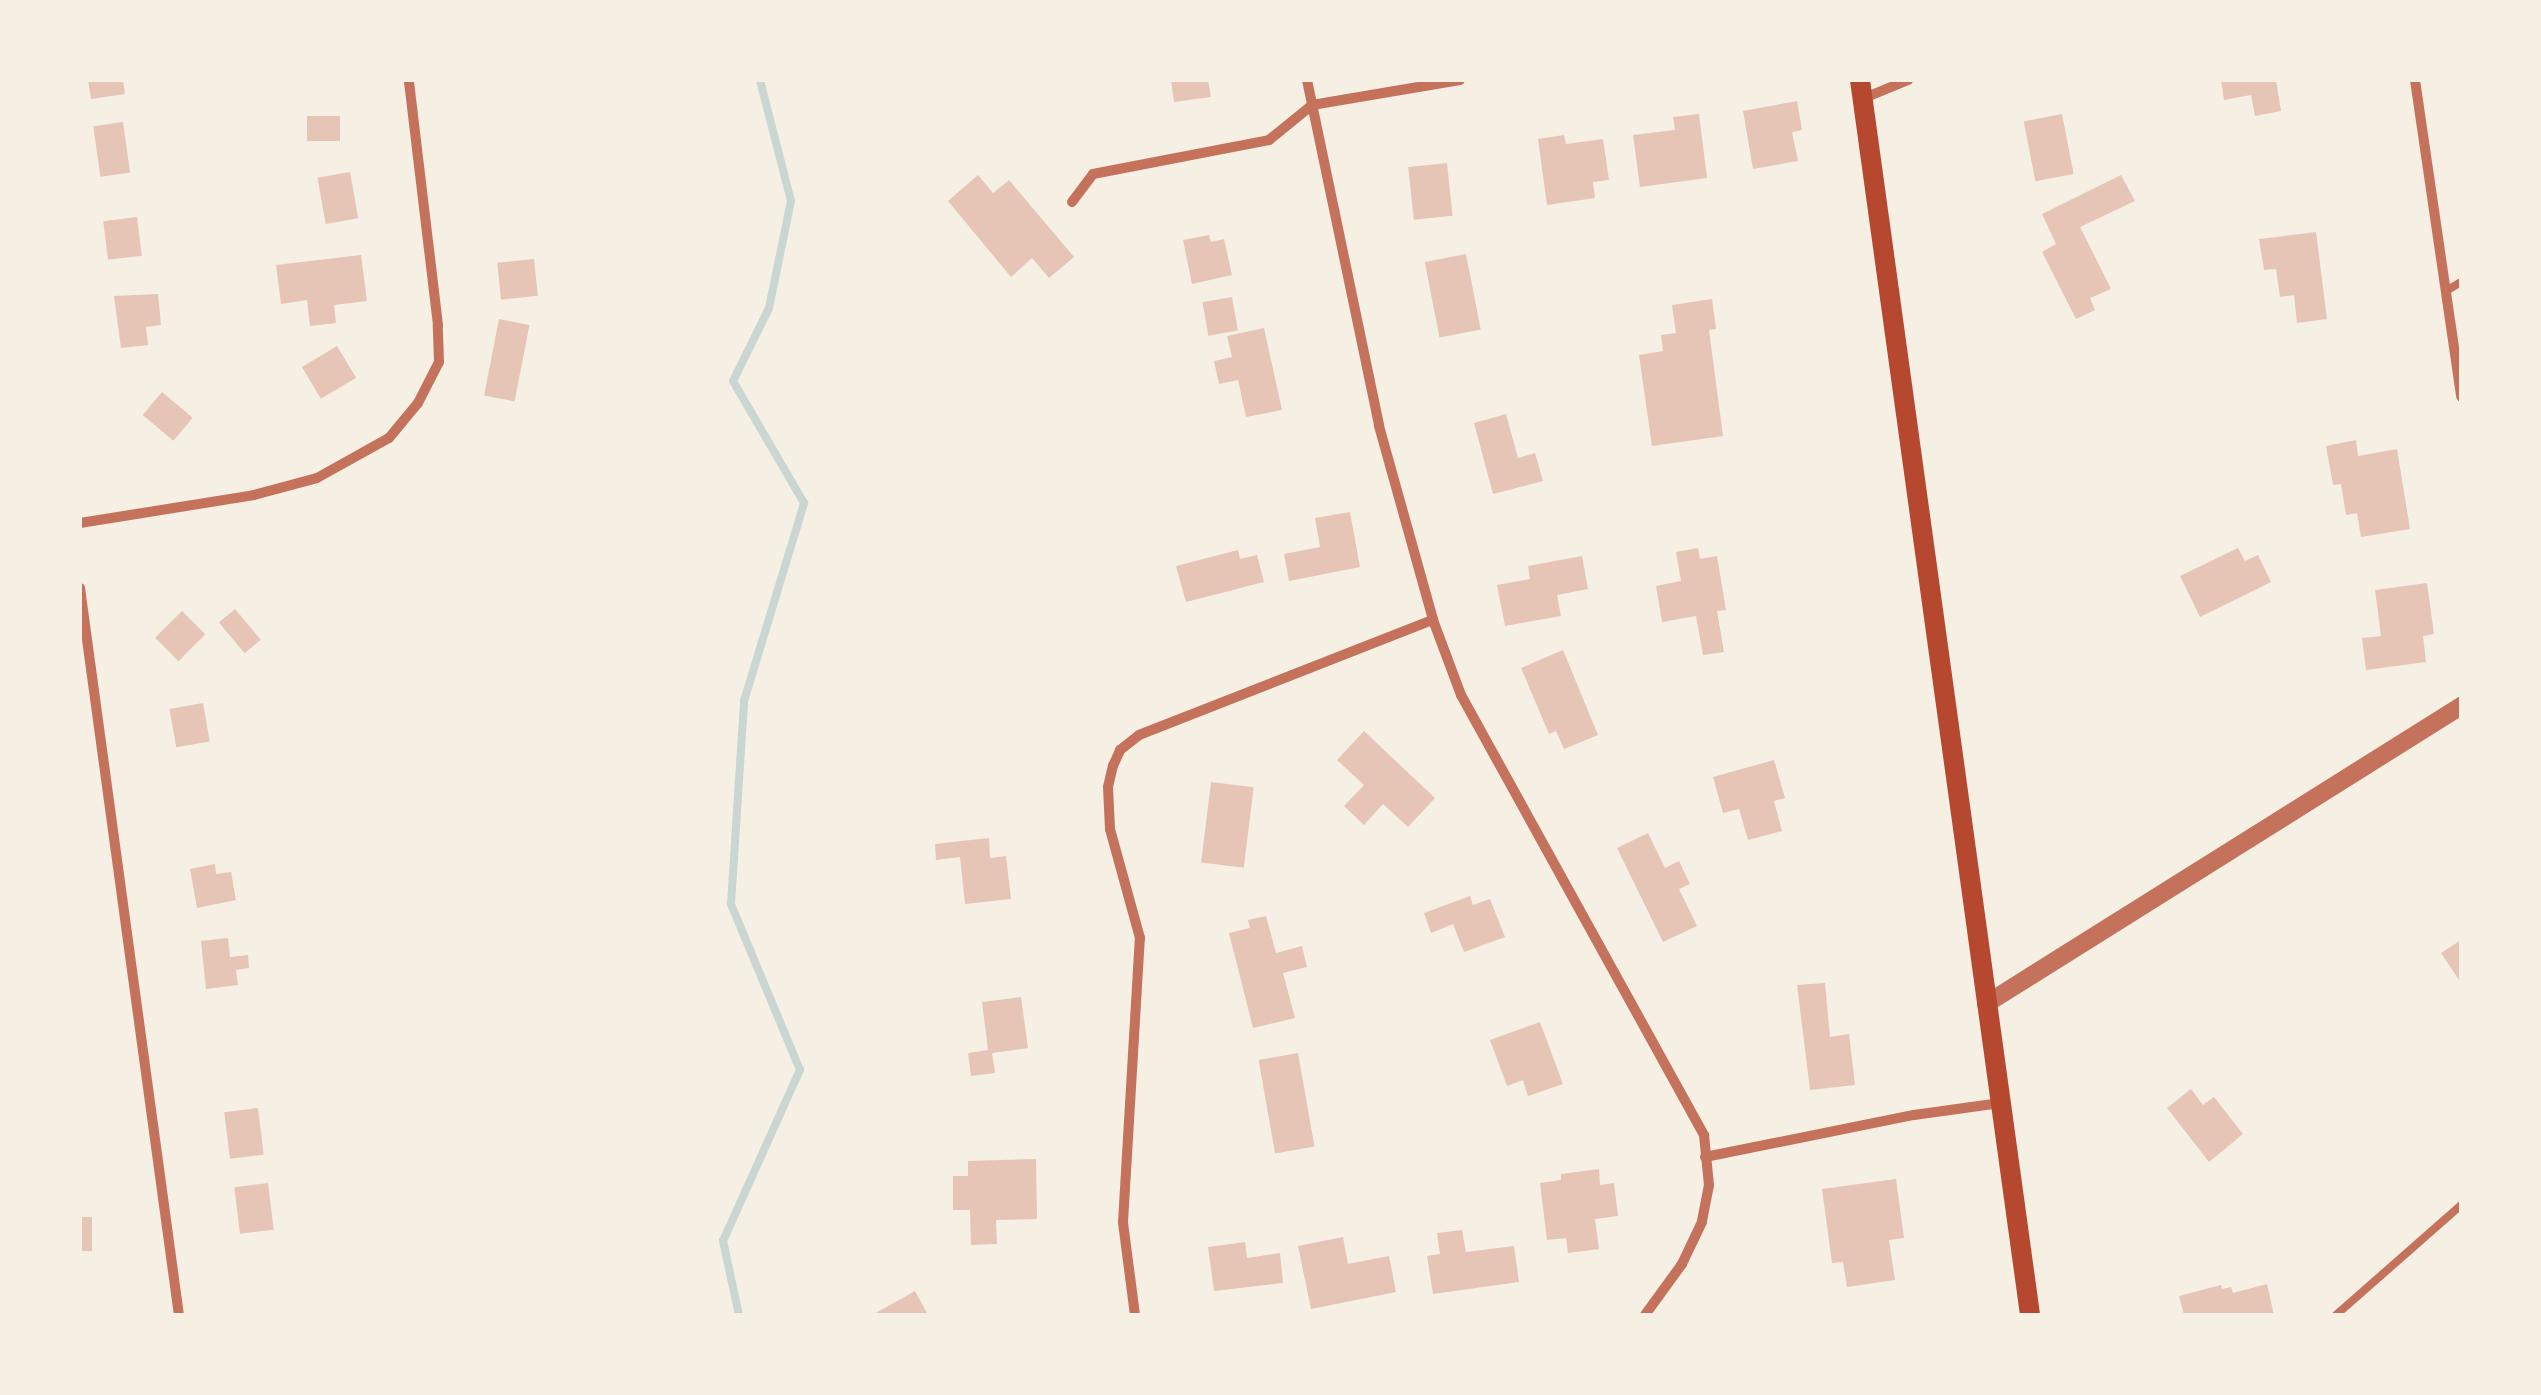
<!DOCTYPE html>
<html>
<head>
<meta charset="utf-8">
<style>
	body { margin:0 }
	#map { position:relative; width:2541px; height:1395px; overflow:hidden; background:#f6efe4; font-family:Merriweather,serif }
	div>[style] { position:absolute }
	.stream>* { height:8px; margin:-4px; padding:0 4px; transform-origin:4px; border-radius:4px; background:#c9d6d2 }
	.building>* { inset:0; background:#e6c5b7; transform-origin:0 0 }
	.service>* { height:8px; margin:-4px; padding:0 4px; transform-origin:4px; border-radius:4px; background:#c5725c }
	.minor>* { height:10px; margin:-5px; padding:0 5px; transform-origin:5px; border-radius:5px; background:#c5725c }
	.tertiary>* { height:18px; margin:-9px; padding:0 9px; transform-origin:9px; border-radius:9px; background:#c5725c }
	.secondary>* { height:20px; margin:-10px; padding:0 10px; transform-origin:10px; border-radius:10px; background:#b5482f }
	span { translate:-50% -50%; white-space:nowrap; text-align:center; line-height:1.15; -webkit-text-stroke:10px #f6efe4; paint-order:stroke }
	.frame { position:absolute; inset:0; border:82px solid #f6efe4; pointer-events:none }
</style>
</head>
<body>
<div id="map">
	<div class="stream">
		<div style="left:739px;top:1315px;width:76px;rotate:-102.2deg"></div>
		<div style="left:723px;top:1241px;width:188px;rotate:-65.8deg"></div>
		<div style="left:800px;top:1070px;width:180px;rotate:-112.6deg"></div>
		<div style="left:731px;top:904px;width:203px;rotate:-86.3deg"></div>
		<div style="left:744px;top:701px;width:207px;rotate:-73.1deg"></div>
		<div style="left:804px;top:503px;width:141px;rotate:-120.2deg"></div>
		<div style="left:733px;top:381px;width:81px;rotate:-63.7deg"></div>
		<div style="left:769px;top:308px;width:109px;rotate:-78.4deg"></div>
		<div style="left:791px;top:201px;width:125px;rotate:-104.4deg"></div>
	</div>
	<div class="building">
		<div style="clip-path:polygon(88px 80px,123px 80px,125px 94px,91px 99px)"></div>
		<div style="clip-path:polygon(1171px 80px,1208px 80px,1211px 97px,1174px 102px)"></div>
		<div style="clip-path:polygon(2221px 80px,2276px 80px,2281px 111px,2255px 116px,2251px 95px,2224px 100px)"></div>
		<div style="clip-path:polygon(1797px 101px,1802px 130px,1792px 132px,1798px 161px,1753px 169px,1743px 111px)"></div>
		<div style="clip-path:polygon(1699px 114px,1707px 178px,1640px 187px,1633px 135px,1675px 130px,1673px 117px)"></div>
		<div style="left:2062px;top:114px;width:61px;height:39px;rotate:79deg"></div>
		<div style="left:307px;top:116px;width:33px;height:25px"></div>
		<div style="left:123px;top:122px;width:51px;height:30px;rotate:82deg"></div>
		<div style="clip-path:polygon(1564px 135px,1566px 144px,1603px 139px,1609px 180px,1593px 182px,1595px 198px,1547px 205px,1538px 139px)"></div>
		<div style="left:1447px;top:163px;width:53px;height:39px;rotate:84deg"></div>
		<div style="left:350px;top:172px;width:47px;height:33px;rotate:80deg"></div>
		<div style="clip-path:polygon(978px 175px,993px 193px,1009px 180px,1074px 257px,1049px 278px,1032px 258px,1011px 277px,948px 201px)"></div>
		<div style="clip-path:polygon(2121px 175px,2135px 201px,2080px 227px,2111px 289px,2090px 298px,2095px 310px,2076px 319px,2042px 252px,2056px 244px,2042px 214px)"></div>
		<div style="left:137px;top:217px;width:39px;height:34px;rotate:83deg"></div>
		<div style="clip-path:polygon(2316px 232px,2327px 319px,2297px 323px,2294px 295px,2280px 297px,2276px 269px,2264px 270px,2259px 239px)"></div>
		<div style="clip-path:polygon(1209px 235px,1211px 242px,1224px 239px,1232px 275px,1192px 284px,1183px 240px)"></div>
		<div style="left:1466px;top:254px;width:77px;height:42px;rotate:79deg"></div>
		<div style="clip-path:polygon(361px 255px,367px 301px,334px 305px,336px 323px,310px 326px,307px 300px,281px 304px,276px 265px)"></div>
		<div style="left:534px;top:259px;width:37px;height:37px;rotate:84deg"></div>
		<div style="clip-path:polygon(158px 294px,161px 325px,146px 327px,148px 345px,121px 348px,114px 296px)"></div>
		<div style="left:1232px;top:297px;width:34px;height:30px;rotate:80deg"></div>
		<div style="clip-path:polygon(1712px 299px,1716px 329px,1709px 330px,1723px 436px,1652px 446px,1639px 355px,1663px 351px,1661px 335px,1676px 333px,1672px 305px)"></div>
		<div style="left:499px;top:319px;width:31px;height:78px;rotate:11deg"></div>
		<div style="clip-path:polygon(1264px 328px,1282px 410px,1246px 417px,1238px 380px,1219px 384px,1214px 361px,1232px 357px,1227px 336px)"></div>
		<div style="left:337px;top:346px;width:37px;height:41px;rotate:59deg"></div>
		<div style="left:162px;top:392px;width:40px;height:30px;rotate:40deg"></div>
		<div style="clip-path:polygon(1506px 414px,1518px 458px,1535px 453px,1543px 481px,1493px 494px,1474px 423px)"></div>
		<div style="clip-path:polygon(2356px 440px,2358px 456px,2397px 449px,2410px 529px,2361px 537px,2357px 513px,2346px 515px,2341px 484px,2333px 485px,2326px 446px)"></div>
		<div style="clip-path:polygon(1350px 512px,1360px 567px,1289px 581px,1284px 554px,1320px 547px,1315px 518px)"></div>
		<div style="clip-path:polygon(1698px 548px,1700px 559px,1717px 556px,1726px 610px,1717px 611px,1724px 652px,1703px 655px,1696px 616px,1662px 622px,1656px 586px,1681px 581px,1676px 552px)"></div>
		<div style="clip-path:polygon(2238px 548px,2245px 561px,2258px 555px,2271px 582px,2200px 617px,2180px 576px)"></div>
		<div style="clip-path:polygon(1238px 550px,1240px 559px,1257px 555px,1264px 582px,1186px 602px,1176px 566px)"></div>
		<div style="clip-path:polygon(1582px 556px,1588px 589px,1557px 595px,1561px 616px,1505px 626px,1497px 585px,1530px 579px,1528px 566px)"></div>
		<div style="clip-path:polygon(2427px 583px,2434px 634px,2423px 636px,2426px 662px,2366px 670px,2362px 638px,2381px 636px,2375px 590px)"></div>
		<div style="left:235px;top:609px;width:40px;height:21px;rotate:50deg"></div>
		<div style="left:182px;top:611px;width:33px;height:38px;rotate:45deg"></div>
		<div style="clip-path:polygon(1563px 650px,1598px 735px,1564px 749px,1556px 731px,1549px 734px,1521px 668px)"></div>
		<div style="left:203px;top:703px;width:39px;height:34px;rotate:80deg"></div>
		<div style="clip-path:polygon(1364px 731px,1435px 798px,1408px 827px,1383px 804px,1364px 825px,1344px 806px,1364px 785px,1337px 760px)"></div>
		<div style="clip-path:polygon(1774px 760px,1785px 798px,1774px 801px,1782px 831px,1748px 840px,1739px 809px,1723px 813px,1713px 777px)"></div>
		<div style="left:1211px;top:782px;width:43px;height:81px;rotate:7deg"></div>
		<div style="clip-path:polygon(1648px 833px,1665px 868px,1679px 861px,1690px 884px,1679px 889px,1697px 926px,1663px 942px,1617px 848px)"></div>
		<div style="clip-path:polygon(989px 838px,990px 858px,1006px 856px,1011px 899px,965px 904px,960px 857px,936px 860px,935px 844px)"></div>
		<div style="clip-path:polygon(215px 864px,216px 874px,231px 872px,236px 900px,197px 908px,190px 869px)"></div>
		<div style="clip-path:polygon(1470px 896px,1473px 905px,1490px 899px,1505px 937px,1464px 952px,1453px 924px,1431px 933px,1424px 913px)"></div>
		<div style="clip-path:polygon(1266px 916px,1276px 953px,1302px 946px,1307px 967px,1283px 973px,1295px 1018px,1253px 1028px,1229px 933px,1250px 928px,1248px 920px)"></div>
		<div style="clip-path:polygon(228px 938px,230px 957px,248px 955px,249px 968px,236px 970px,238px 985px,206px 989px,201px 941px)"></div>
		<div style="clip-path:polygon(2461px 940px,2461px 983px,2441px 953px)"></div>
		<div style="clip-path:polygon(1825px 983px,1830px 1037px,1849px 1034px,1855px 1085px,1810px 1090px,1797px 985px)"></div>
		<div style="clip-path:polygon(1021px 997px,1028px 1048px,992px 1053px,995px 1073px,971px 1076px,968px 1053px,988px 1050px,982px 1002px)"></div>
		<div style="clip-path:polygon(1540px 1022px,1563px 1084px,1528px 1096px,1523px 1080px,1507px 1086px,1490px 1040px)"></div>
		<div style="left:1298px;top:1053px;width:95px;height:40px;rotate:80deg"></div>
		<div style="clip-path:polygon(2191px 1089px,2203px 1105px,2214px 1097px,2243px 1134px,2209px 1162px,2167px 1108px)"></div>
		<div style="left:258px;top:1108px;width:47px;height:34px;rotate:83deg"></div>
		<div style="clip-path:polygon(1036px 1159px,1037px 1219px,996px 1220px,997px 1244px,971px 1245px,970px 1210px,953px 1210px,953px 1176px,968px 1176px,968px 1161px)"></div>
		<div style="clip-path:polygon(1599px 1169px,1600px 1185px,1614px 1183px,1618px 1216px,1595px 1219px,1599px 1249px,1568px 1253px,1566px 1238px,1547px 1240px,1540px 1183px,1561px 1180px,1561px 1174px)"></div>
		<div style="clip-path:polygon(1896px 1179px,1904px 1238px,1889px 1240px,1895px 1280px,1847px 1287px,1843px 1262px,1832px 1263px,1822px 1189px)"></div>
		<div style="left:268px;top:1183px;width:47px;height:34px;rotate:83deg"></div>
		<div style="left:80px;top:1217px;width:12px;height:34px"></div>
		<div style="clip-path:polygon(1462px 1230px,1466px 1252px,1514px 1246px,1519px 1282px,1433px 1294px,1427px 1256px,1440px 1254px,1437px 1233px)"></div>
		<div style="clip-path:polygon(1343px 1237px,1348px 1264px,1389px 1256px,1396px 1292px,1311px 1309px,1298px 1246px)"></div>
		<div style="clip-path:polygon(1245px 1242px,1247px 1258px,1280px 1253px,1283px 1283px,1214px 1291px,1208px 1247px)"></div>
		<div style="clip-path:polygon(2267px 1284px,2274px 1315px,2184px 1315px,2179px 1296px,2221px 1285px,2222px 1289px,2231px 1287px,2233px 1293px)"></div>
		<div style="clip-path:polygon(915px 1291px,928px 1315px,872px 1315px)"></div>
	</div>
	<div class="service">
		<div style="left:2446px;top:291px;width:17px;rotate:-31deg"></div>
		<div style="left:2336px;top:1315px;width:167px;rotate:-41.3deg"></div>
	</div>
	<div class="minor">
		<div style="left:1307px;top:80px;width:353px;rotate:78.2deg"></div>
		<div style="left:1379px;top:426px;width:201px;rotate:74.4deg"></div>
		<div style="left:1433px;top:620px;width:80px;rotate:69.5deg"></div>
		<div style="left:1461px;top:695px;width:503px;rotate:61.09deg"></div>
		<div style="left:1704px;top:1135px;width:50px;rotate:84.3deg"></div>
		<div style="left:1709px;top:1185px;width:38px;rotate:101deg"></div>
		<div style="left:1702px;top:1222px;width:47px;rotate:115.5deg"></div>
		<div style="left:1682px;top:1264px;width:63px;rotate:126deg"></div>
		<div style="left:2415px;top:80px;width:320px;rotate:81.7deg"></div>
		<div style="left:1862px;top:99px;width:50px;rotate:-22.4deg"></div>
		<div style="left:1072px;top:202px;width:35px;rotate:-53deg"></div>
		<div style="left:1093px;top:174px;width:179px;rotate:-10.9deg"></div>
		<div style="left:1269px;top:140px;width:55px;rotate:-39.1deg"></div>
		<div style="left:1312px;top:105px;width:150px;rotate:-9.6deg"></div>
		<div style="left:80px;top:523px;width:176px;rotate:-9.1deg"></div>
		<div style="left:254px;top:495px;width:65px;rotate:-15.1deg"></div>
		<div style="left:317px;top:478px;width:82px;rotate:-29.1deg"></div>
		<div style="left:389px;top:438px;width:45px;rotate:-50.4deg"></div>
		<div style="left:418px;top:403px;width:46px;rotate:-62.9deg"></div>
		<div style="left:439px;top:362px;width:37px;rotate:-92deg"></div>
		<div style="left:438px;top:325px;width:247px;rotate:-96.8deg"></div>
		<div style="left:80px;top:588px;width:734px;rotate:82.25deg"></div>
		<div style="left:1705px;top:1157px;width:213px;rotate:-11.4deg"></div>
		<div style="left:1914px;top:1115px;width:87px;rotate:-7.9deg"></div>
		<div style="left:1135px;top:1315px;width:94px;rotate:-97.4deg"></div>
		<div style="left:1123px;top:1222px;width:285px;rotate:-86.6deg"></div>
		<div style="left:1140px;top:938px;width:113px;rotate:-105.4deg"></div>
		<div style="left:1110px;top:829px;width:42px;rotate:-92.7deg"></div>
		<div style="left:1108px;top:787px;width:22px;rotate:-77deg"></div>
		<div style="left:1113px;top:766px;width:17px;rotate:-66deg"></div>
		<div style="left:1120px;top:750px;width:24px;rotate:-38deg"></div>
		<div style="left:1139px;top:735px;width:316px;rotate:-21.4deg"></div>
	</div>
	<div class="tertiary">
		<div style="left:1986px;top:1004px;width:561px;rotate:-32.1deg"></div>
	</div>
	<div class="secondary">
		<div style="left:1860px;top:80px;width:1247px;rotate:82.16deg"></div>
	</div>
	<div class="frame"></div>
</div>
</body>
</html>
